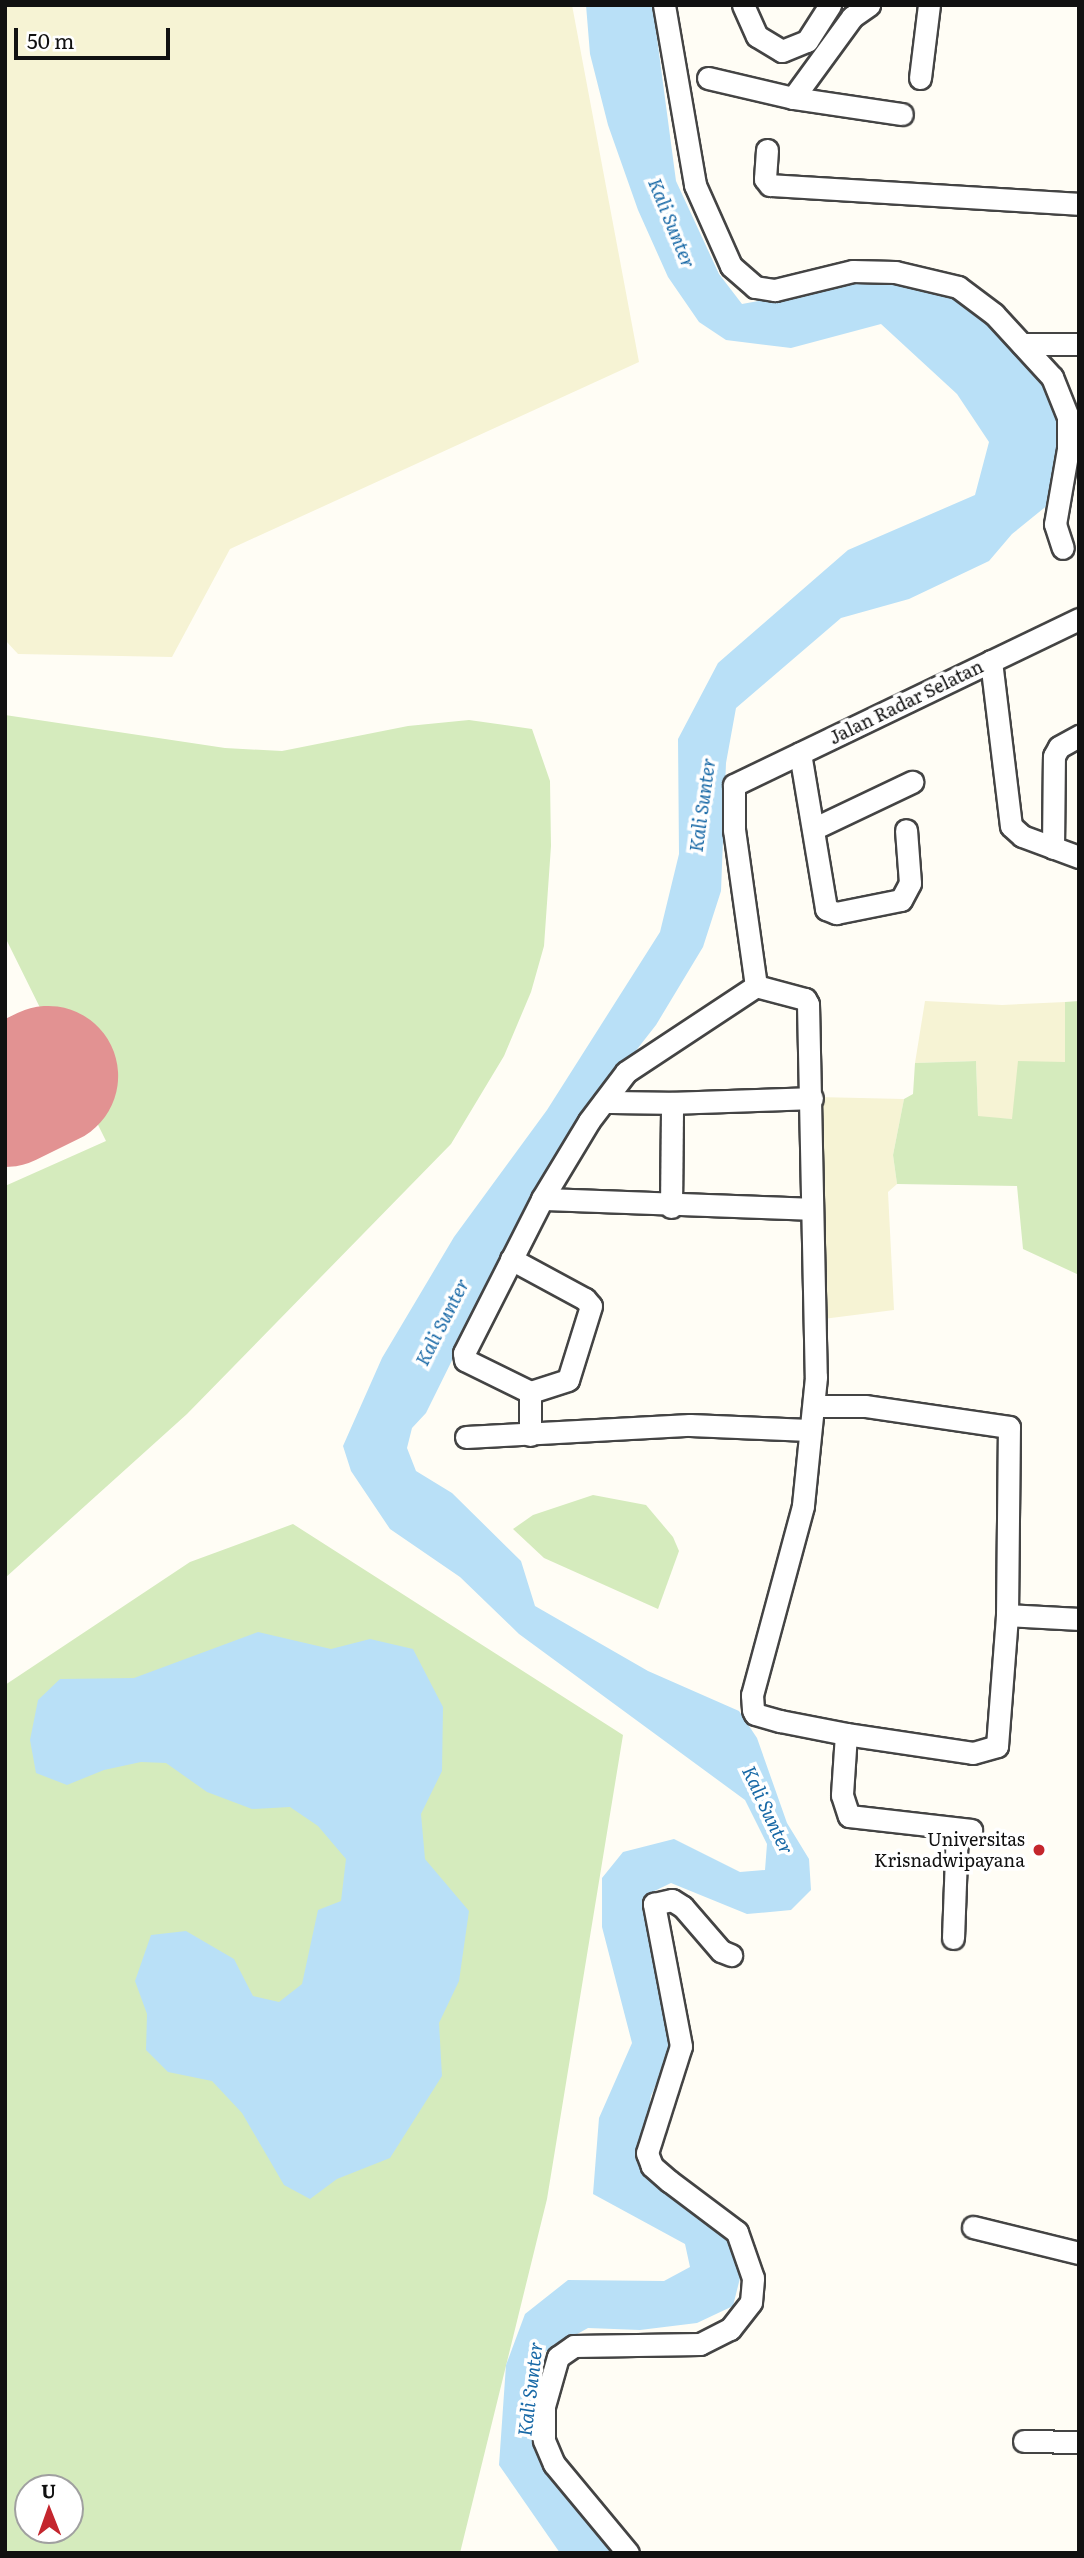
<!DOCTYPE html>
<html>
<head>
<meta charset="utf-8">
<style>
	body { margin:0 }
	#map { position:relative; width:1084px; height:2558px; overflow:hidden; background:#fffdf5; font-family:Literata,serif }
	div>[style] { position:absolute }
	.farmland>* { inset:0; background:#f6f3d4 }
	.green>* { inset:0; background:#d5ebbd }
	.water>* { inset:0; background:#b9e0f7 }
	.runway>* { height:140px; margin:-70px; padding:0 70px; transform-origin:70px; border-radius:70px; background:#e29292 }
	.roads { filter:drop-shadow(2px 0 #444) drop-shadow(-2px 0 #444) drop-shadow(0 2px #444) drop-shadow(0 -2px #444) }
	.minor>* { height:21px; margin:-10.5px; padding:0 10.5px; transform-origin:10.5px; border-radius:10.5px; background:#fff }
	.dots>* { width:19px; height:19px; translate:-50% -50%; box-sizing:border-box; border:4px solid #fff; border-radius:50% }
	span { translate:-50% -50%; white-space:nowrap; text-align:center; line-height:1.15; -webkit-text-stroke:7px #fff; paint-order:stroke }
	.street-label { font-size:18px; color:#111 }
	.poi-label { font-size:18px; color:#111 }
	.right { translate:-100% -50%; text-align:right }
	.water-label { font-size:19px; color:#1768a6; font-style:italic }
	.frame { position:absolute; inset:0; border:7px solid #111; pointer-events:none }
	.north { position:absolute; left:14px; top:2474px; width:70px; height:70px; box-sizing:border-box; background:#fff; border:2px solid #a0a0a0; border-radius:50%; rotate:359deg; font-size:19px; font-weight:700; line-height:28px; text-align:center; color:#111 }
	.north::after { content:''; display:block; margin:auto; width:24px; height:32px; background:#c4262e; clip-path:polygon(50% 0,100% 100%,50% 72%,0 100%) }
	.scale { position:absolute; left:14px; top:28px; width:156px; height:32px; box-sizing:border-box; border:4px solid #111; border-top:0; padding-left:9px; font-size:21px; line-height:24px; white-space:nowrap; color:#111; -webkit-text-stroke:5px #fff; paint-order:stroke }
</style>
</head>
<body>
<div id="map">
	<div class="farmland">
		<div style="clip-path:polygon(5px 5px,572px 5px,639px 362px,230px 549px,172px 657px,18px 654px,5px 640px)"></div>
		<div style="clip-path:polygon(925px 1001px,1002px 1005px,1065px 1002px,1065px 1062px,1012px 1119px,978px 1117px,976px 1061px,915px 1063px)"></div>
		<div style="clip-path:polygon(817px 1097px,904px 1099px,893px 1155px,897px 1184px,888px 1192px,894px 1310px,823px 1319px)"></div>
	</div>
	<div class="green">
		<div style="clip-path:polygon(5px 715px,225px 748px,282px 751px,408px 726px,469px 720px,532px 729px,550px 781px,551px 846px,544px 946px,531px 992px,504px 1056px,451px 1144px,187px 1414px,5px 1578px,5px 1186px,106px 1141px,5px 937px)"></div>
		<div style="clip-path:polygon(1079px 1001px,1079px 1275px,1023px 1249px,1017px 1186px,897px 1184px,893px 1155px,904px 1099px,913px 1094px,915px 1063px,976px 1061px,978px 1116px,1012px 1119px,1018px 1061px,1065px 1062px,1065px 1002px)"></div>
		<div style="clip-path:polygon(593px 1495px,646px 1505px,673px 1537px,679px 1551px,658px 1609px,544px 1558px,513px 1529px,533px 1515px)"></div>
		<div style="clip-path:polygon(evenodd,293px 1524px,623px 1735px,547px 2199px,460px 2553px,5px 2553px,5px 1685px,190px 1562px,293px 1524px,28px 2488px,70px 2488px,70px 2530px,28px 2530px,28px 2488px)"></div>
	</div>
	<div class="water">
		<div style="clip-path:polygon(586px 5px,659px 5px,655px 23px,676px 181px,719px 274px,742px 304px,850px 284px,951px 285px,1043px 370px,1065px 438px,1049px 504px,1012px 534px,989px 561px,909px 599px,841px 618px,736px 708px,726px 763px,721px 891px,703px 947px,656px 1025px,584px 1117px,517px 1229px,426px 1413px,412px 1428px,407px 1448px,416px 1471px,452px 1493px,521px 1561px,535px 1606px,648px 1671px,739px 1711px,757px 1738px,787px 1823px,809px 1859px,811px 1890px,791px 1910px,747px 1914px,671px 1883px,644px 1896px,679px 2032px,651px 2096px,642px 2152px,745px 2258px,733px 2306px,697px 2323px,640px 2330px,588px 2328px,545px 2352px,539px 2447px,623px 2553px,560px 2553px,499px 2465px,506px 2365px,525px 2314px,568px 2280px,664px 2281px,690px 2267px,685px 2244px,593px 2194px,599px 2118px,632px 2043px,602px 1927px,602px 1878px,623px 1852px,674px 1839px,740px 1872px,765px 1870px,767px 1844px,745px 1800px,519px 1634px,460px 1577px,390px 1529px,351px 1471px,343px 1446px,382px 1358px,454px 1237px,547px 1110px,660px 932px,679px 854px,678px 739px,718px 663px,848px 550px,975px 495px,989px 442px,957px 394px,881px 324px,791px 348px,726px 340px,699px 322px,668px 277px,638px 210px,608px 125px,590px 54px)"></div>
		<div style="clip-path:polygon(258px 1632px,331px 1649px,370px 1639px,413px 1649px,443px 1707px,442px 1771px,421px 1814px,425px 1859px,469px 1911px,459px 1981px,439px 2023px,442px 2076px,390px 2158px,337px 2179px,310px 2199px,284px 2185px,242px 2113px,212px 2081px,168px 2072px,146px 2050px,147px 2014px,135px 1981px,151px 1935px,186px 1931px,234px 1959px,253px 1996px,279px 2002px,302px 1984px,318px 1910px,341px 1901px,346px 1859px,318px 1826px,290px 1807px,252px 1809px,207px 1792px,166px 1763px,141px 1762px,104px 1770px,67px 1785px,36px 1773px,30px 1740px,38px 1700px,60px 1679px,134px 1678px)"></div>
	</div>
	<div class="runway">
		<div style="left:5px;top:1097px;width:48px;rotate:-26deg"></div>
	</div>
	<div class="roads">
		<div class="minor">
			<div style="left:664px;top:5px;width:183px;rotate:80.2deg"></div>
			<div style="left:695px;top:185px;width:89px;rotate:66deg"></div>
			<div style="left:731px;top:266px;width:32px;rotate:41deg"></div>
			<div style="left:755px;top:287px;width:20px;rotate:9deg"></div>
			<div style="left:775px;top:290px;width:80px;rotate:-13.7deg"></div>
			<div style="left:853px;top:271px;width:42px;rotate:1.4deg"></div>
			<div style="left:895px;top:272px;width:65px;rotate:13.4deg"></div>
			<div style="left:958px;top:287px;width:45px;rotate:36.9deg"></div>
			<div style="left:994px;top:314px;width:86px;rotate:47.4deg"></div>
			<div style="left:1052px;top:377px;width:43px;rotate:68.2deg"></div>
			<div style="left:1068px;top:417px;width:32px;rotate:90deg"></div>
			<div style="left:1068px;top:449px;width:76px;rotate:99.8deg"></div>
			<div style="left:1055px;top:524px;width:25px;rotate:72deg"></div>
			<div style="left:743px;top:5px;width:34px;rotate:66deg"></div>
			<div style="left:757px;top:36px;width:29px;rotate:31deg"></div>
			<div style="left:782px;top:51px;width:27px;rotate:-22deg"></div>
			<div style="left:807px;top:41px;width:43px;rotate:-57.4deg"></div>
			<div style="left:708px;top:78px;width:87px;rotate:13.2deg"></div>
			<div style="left:793px;top:98px;width:110px;rotate:8.4deg"></div>
			<div style="left:920px;top:78px;width:74px;rotate:-83deg"></div>
			<div style="left:793px;top:98px;width:100px;rotate:-53.9deg"></div>
			<div style="left:852px;top:17px;width:21px;rotate:-35deg"></div>
			<div style="left:767px;top:150px;width:29px;rotate:94deg"></div>
			<div style="left:765px;top:179px;width:8px;rotate:50deg"></div>
			<div style="left:770px;top:185px;width:310px;rotate:3.5deg"></div>
			<div style="left:1022px;top:344px;width:57px"></div>
			<div style="left:991px;top:661px;width:166px;rotate:83.1deg"></div>
			<div style="left:1011px;top:826px;width:15px;rotate:42deg"></div>
			<div style="left:1022px;top:836px;width:61px;rotate:20.2deg"></div>
			<div style="left:800px;top:753px;width:158px;rotate:80.5deg"></div>
			<div style="left:826px;top:909px;width:11px;rotate:22deg"></div>
			<div style="left:836px;top:913px;width:66px;rotate:-11.3deg"></div>
			<div style="left:901px;top:900px;width:19px;rotate:-62deg"></div>
			<div style="left:910px;top:883px;width:53px;rotate:-94.3deg"></div>
			<div style="left:813px;top:829px;width:110px;rotate:-25.4deg"></div>
			<div style="left:1053px;top:848px;width:92px;rotate:-89.4deg"></div>
			<div style="left:1054px;top:756px;width:10px;rotate:-61deg"></div>
			<div style="left:1059px;top:747px;width:23px;rotate:-29deg"></div>
			<div style="left:756px;top:986px;width:158px;rotate:-98deg"></div>
			<div style="left:734px;top:830px;width:45px;rotate:-90deg"></div>
			<div style="left:734px;top:785px;width:383px;rotate:-25.7deg"></div>
			<div style="left:604px;top:1102px;width:68px;rotate:0.8deg"></div>
			<div style="left:542px;top:1199px;width:270px;rotate:2.1deg"></div>
			<div style="left:671px;top:1207px;width:104px;rotate:-89.4deg"></div>
			<div style="left:672px;top:1103px;width:140px;rotate:-2deg"></div>
			<div style="left:511px;top:1259px;width:84px;rotate:28.4deg"></div>
			<div style="left:585px;top:1299px;width:9px;rotate:49deg"></div>
			<div style="left:591px;top:1306px;width:77px;rotate:107.3deg"></div>
			<div style="left:568px;top:1380px;width:40px;rotate:162deg"></div>
			<div style="left:530px;top:1392px;width:43px;rotate:90deg"></div>
			<div style="left:530px;top:1392px;width:72px;rotate:-153.8deg"></div>
			<div style="left:465px;top:1360px;width:7px;rotate:-98deg"></div>
			<div style="left:464px;top:1353px;width:173px;rotate:-63.1deg"></div>
			<div style="left:542px;top:1199px;width:91px;rotate:-58.9deg"></div>
			<div style="left:589px;top:1121px;width:61px;rotate:-52.9deg"></div>
			<div style="left:626px;top:1072px;width:156px;rotate:-33.5deg"></div>
			<div style="left:756px;top:986px;width:51px;rotate:14.9deg"></div>
			<div style="left:805px;top:999px;width:6px;rotate:59deg"></div>
			<div style="left:808px;top:1004px;width:373px;rotate:88.8deg"></div>
			<div style="left:816px;top:1377px;width:130px;rotate:95.8deg"></div>
			<div style="left:803px;top:1506px;width:196px;rotate:105.1deg"></div>
			<div style="left:752px;top:1695px;width:15px;rotate:86deg"></div>
			<div style="left:753px;top:1710px;width:4px;rotate:63deg"></div>
			<div style="left:755px;top:1714px;width:26px;rotate:16deg"></div>
			<div style="left:780px;top:1721px;width:67px;rotate:11.1deg"></div>
			<div style="left:846px;top:1734px;width:128px;rotate:8.5deg"></div>
			<div style="left:973px;top:1753px;width:25px;rotate:-16deg"></div>
			<div style="left:997px;top:1746px;width:131px;rotate:-85.6deg"></div>
			<div style="left:1007px;top:1615px;width:188px;rotate:-89.4deg"></div>
			<div style="left:1009px;top:1427px;width:146px;rotate:-171.7deg"></div>
			<div style="left:865px;top:1406px;width:50px;rotate:180deg"></div>
			<div style="left:466px;top:1437px;width:224px;rotate:-3.1deg"></div>
			<div style="left:690px;top:1425px;width:119px;rotate:2.4deg"></div>
			<div style="left:1007px;top:1615px;width:72px;rotate:3.2deg"></div>
			<div style="left:846px;top:1734px;width:61px;rotate:93.8deg"></div>
			<div style="left:842px;top:1795px;width:22px;rotate:72deg"></div>
			<div style="left:849px;top:1816px;width:123px;rotate:6.5deg"></div>
			<div style="left:953px;top:1938px;width:109px;rotate:-87.9deg"></div>
			<div style="left:973px;top:2227px;width:109px;rotate:13.8deg"></div>
			<div style="left:1024px;top:2441px;width:55px;rotate:1deg"></div>
			<div style="left:628px;top:2553px;width:116px;rotate:-129.7deg"></div>
			<div style="left:554px;top:2464px;width:26px;rotate:-113deg"></div>
			<div style="left:544px;top:2440px;width:34px;rotate:-90deg"></div>
			<div style="left:544px;top:2406px;width:51px;rotate:-74.1deg"></div>
			<div style="left:558px;top:2357px;width:19px;rotate:-35deg"></div>
			<div style="left:574px;top:2346px;width:126px;rotate:-0.9deg"></div>
			<div style="left:700px;top:2344px;width:34px;rotate:-27deg"></div>
			<div style="left:730px;top:2329px;width:34px;rotate:-52deg"></div>
			<div style="left:751px;top:2302px;width:24px;rotate:-85deg"></div>
			<div style="left:753px;top:2278px;width:49px;rotate:-109.2deg"></div>
			<div style="left:737px;top:2232px;width:85px;rotate:-143.1deg"></div>
			<div style="left:669px;top:2181px;width:23px;rotate:-139deg"></div>
			<div style="left:652px;top:2166px;width:14px;rotate:-111deg"></div>
			<div style="left:647px;top:2153px;width:112px;rotate:-72.4deg"></div>
			<div style="left:681px;top:2046px;width:145px;rotate:-100.8deg"></div>
			<div style="left:654px;top:1904px;width:18px;rotate:-13deg"></div>
			<div style="left:672px;top:1900px;width:13px;rotate:32deg"></div>
			<div style="left:683px;top:1907px;width:58px;rotate:49.2deg"></div>
			<div style="left:721px;top:1951px;width:11px;rotate:22deg"></div>
		</div>
	</div>
	<div class="dots">
		<div style="left:1039px;top:1850px;background:#c4262e"></div>
	</div>
	<div class="street-label">
		<span style="left:906px;top:702px;rotate:-26deg">Jalan Radar Selatan</span>
	</div>
	<div class="poi-label">
		<span class="right" style="left:1025px;top:1850px">Universitas<br>Krisnadwipayana</span>
	</div>
	<div class="water-label">
		<span style="left:672px;top:223px;rotate:68deg">Kali Sunter</span>
		<span style="left:702px;top:805px;rotate:-82deg">Kali Sunter</span>
		<span style="left:442px;top:1322px;rotate:-63deg">Kali Sunter</span>
		<span style="left:768px;top:1810px;rotate:65deg">Kali Sunter</span>
		<span style="left:530px;top:2389px;rotate:-83deg">Kali Sunter</span>
	</div>
	<div class="frame"></div>
	<div class="north">U</div>
	<div class="scale">50 m</div>
</div>
</body>
</html>
